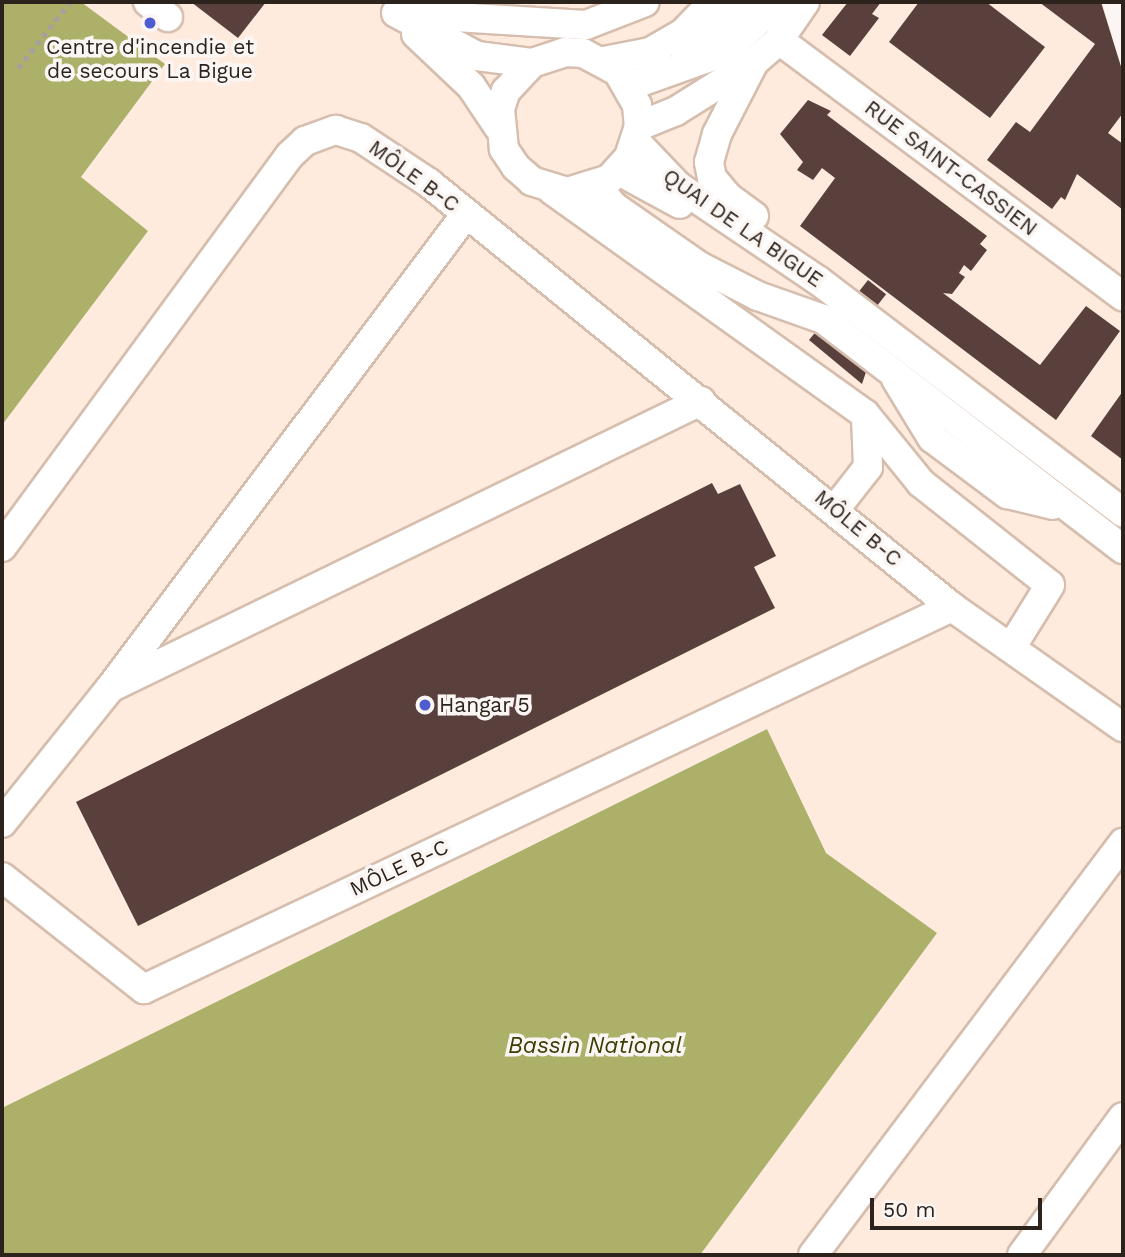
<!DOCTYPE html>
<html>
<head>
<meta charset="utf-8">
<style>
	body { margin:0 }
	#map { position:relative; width:1125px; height:1257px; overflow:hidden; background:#fbf6f3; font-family:"Work Sans",sans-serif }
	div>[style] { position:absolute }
	.built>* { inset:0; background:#feebde }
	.water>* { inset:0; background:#acb068 }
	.building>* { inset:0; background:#59403d; transform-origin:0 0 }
	.path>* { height:4.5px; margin-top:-2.25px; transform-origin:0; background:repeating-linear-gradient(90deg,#a7a09c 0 5px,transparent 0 10px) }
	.roads { filter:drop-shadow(2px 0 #d6beae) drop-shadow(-2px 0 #d6beae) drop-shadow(0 2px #d6beae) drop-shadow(0 -2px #d6beae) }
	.minor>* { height:28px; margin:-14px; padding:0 14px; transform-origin:14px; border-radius:14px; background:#fff }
	.dots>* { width:19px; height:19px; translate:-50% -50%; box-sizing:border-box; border:4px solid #fbf6f3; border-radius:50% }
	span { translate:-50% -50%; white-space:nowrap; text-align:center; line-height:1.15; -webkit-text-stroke:7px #fbf6f3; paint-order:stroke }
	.poi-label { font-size:21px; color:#2d231d }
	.left { translate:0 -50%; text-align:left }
	.street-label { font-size:21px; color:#2d231d }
	.water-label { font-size:23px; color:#3b3d02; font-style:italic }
	.frame { position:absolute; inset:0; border:4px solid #2d231d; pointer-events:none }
	.scale { position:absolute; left:870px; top:1198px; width:172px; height:32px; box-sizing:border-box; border:4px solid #2d231d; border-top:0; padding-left:9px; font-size:21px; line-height:24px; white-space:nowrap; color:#2d231d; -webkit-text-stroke:5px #fbf6f3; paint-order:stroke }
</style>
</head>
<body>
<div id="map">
	<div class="built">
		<div style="clip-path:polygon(81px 2px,1102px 2px,1123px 72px,1123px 1255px,700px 1255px,937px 933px,826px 853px,766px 729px,2px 1108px,2px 425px,148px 231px,81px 178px,165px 64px)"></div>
	</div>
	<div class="water">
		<div style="clip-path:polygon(2px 2px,81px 2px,165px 64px,81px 177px,148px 231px,2px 425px)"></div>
		<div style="clip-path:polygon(767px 729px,826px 853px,937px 933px,700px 1255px,2px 1255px,2px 1108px)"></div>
	</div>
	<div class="building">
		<div style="clip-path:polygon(191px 2px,266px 2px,238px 38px)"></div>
		<div style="clip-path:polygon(848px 2px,881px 2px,872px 14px,879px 18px,850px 56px,822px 35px)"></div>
		<div style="clip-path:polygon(919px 2px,986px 2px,1045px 47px,990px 118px,889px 42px)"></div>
		<div style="clip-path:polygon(1039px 2px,1101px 2px,1123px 73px,1123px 113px,1108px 133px,1123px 144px,1123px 210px,1077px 174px,1065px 200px,1061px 197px,1052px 209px,987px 160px,1016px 122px,1030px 132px,1095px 44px)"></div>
		<div style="clip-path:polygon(808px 100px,831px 111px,827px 115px,987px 236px,980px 244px,987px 250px,971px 271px,964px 265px,959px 273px,965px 277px,952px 294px,943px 293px,951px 299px,1040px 365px,1086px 306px,1120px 331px,1056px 420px,800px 226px,835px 178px,822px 168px,813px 180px,797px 170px,803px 162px,780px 134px)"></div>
		<div style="left:868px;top:280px;width:23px;height:14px;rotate:38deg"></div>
		<div style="clip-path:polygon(818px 329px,868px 366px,862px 384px,809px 340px)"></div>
		<div style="clip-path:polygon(1123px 391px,1123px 460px,1091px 436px)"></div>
		<div style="clip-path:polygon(712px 483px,718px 494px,740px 484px,776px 556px,754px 567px,775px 608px,138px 926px,76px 802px)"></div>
	</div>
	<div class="path">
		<div style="left:18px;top:68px;width:84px;rotate:-51.8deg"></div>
	</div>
	<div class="roads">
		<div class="minor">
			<div style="left:148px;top:2px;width:25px;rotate:37deg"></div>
			<div style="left:396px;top:13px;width:92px;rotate:28deg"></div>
			<div style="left:477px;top:56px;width:55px;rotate:7.3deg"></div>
			<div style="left:532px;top:63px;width:35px;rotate:-18deg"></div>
			<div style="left:565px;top:52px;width:18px;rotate:3deg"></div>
			<div style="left:583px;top:53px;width:40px;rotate:28deg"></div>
			<div style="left:618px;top:72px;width:38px;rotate:60deg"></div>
			<div style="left:637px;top:105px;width:21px;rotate:85deg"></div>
			<div style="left:639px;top:126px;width:33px;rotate:108deg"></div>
			<div style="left:629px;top:157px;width:30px;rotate:132deg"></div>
			<div style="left:609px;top:179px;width:44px;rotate:162.8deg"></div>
			<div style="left:567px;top:192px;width:37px;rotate:-163deg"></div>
			<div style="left:532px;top:181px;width:21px;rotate:-139deg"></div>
			<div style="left:516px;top:167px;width:22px;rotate:-124deg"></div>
			<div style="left:504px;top:149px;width:40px;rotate:-95.7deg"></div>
			<div style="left:500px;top:109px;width:19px;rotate:-72deg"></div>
			<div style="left:506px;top:91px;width:38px;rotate:-47deg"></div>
			<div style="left:406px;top:14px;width:180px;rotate:3.5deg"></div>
			<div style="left:586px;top:25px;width:63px;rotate:-21.3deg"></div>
			<div style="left:416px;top:34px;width:76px;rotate:43.4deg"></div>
			<div style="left:471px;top:86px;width:50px;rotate:56.3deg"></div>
			<div style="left:779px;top:40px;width:429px;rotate:36.7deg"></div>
			<div style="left:604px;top:61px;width:47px;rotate:-11.1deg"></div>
			<div style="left:650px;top:52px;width:38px;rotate:-30deg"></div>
			<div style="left:683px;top:33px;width:43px;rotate:-45.9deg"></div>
			<div style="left:684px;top:63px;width:88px;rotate:-44.1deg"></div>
			<div style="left:629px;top:86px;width:101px;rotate:-19.7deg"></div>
			<div style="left:724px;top:52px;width:74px;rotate:-42.3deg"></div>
			<div style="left:639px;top:126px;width:40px;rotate:-22deg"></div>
			<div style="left:676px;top:111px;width:92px;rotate:-32.1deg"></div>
			<div style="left:754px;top:62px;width:33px;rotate:-41deg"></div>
			<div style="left:779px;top:40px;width:46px;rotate:-55.6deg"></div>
			<div style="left:636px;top:142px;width:61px;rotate:46.3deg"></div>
			<div style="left:678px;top:186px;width:170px;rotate:34deg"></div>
			<div style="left:819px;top:281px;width:382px;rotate:37.3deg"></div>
			<div style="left:619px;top:171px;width:69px;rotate:28.4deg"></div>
			<div style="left:597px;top:186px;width:26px;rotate:51deg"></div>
			<div style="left:613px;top:206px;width:105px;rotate:34.9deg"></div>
			<div style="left:699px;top:266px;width:66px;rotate:27deg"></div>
			<div style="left:758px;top:296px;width:69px;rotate:19.5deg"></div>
			<div style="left:823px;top:319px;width:378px;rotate:37.5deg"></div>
			<div style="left:552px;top:190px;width:385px;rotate:35.6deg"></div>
			<div style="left:865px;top:414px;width:89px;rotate:50.9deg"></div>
			<div style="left:921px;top:483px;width:164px;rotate:38.3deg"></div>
			<div style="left:1050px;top:585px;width:74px;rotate:121.8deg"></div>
			<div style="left:754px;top:216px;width:32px;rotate:-144deg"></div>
			<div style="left:728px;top:197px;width:25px;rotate:-130deg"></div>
			<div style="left:712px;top:178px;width:16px;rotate:-101deg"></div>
			<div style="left:709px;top:162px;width:29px;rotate:-74deg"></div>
			<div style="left:717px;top:134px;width:81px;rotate:-62.8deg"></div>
			<div style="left:896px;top:379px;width:69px;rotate:58.6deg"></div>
			<div style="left:932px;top:438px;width:94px;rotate:36.7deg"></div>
			<div style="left:1007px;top:494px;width:47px;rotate:13.4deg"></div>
			<div style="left:836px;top:508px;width:52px;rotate:-52deg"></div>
			<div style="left:868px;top:467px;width:50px;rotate:-92.3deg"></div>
			<div style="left:2px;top:547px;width:486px;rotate:-53.7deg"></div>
			<div style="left:290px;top:155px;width:21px;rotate:-43deg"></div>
			<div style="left:305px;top:141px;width:33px;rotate:-20deg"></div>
			<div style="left:336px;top:130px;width:26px;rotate:18deg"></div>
			<div style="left:361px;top:138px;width:82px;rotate:33.5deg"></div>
			<div style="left:429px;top:183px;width:673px;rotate:39.03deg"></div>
			<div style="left:952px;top:607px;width:209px;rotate:35.1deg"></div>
			<div style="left:114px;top:683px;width:586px;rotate:-53.11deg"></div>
			<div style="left:2px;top:823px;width:173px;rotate:-51.3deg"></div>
			<div style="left:110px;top:688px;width:657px;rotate:-25.9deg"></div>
			<div style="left:2px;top:877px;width:181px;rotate:38.3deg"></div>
			<div style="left:144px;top:989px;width:894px;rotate:-25.3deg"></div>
			<div style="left:813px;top:1255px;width:516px;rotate:-53.04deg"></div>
			<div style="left:1022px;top:1255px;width:171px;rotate:-53.8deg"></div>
		</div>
	</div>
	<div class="dots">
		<div style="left:150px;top:23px;background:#4f5bd1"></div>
		<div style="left:425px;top:705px;background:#4f5bd1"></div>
	</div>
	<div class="poi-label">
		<span style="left:150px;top:59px">Centre d'incendie et<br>de secours La Bigue</span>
		<span class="left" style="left:439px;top:705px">Hangar 5</span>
	</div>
	<div class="street-label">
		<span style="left:951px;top:168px;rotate:37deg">RUE SAINT-CASSIEN</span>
		<span style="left:414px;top:176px;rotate:36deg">MÔLE B-C</span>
		<span style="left:743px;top:228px;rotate:35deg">QUAI DE LA BIGUE</span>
		<span style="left:858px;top:528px;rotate:40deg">MÔLE B-C</span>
		<span style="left:399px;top:868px;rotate:-25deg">MÔLE B-C</span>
	</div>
	<div class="water-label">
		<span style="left:595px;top:1046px">Bassin National</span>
	</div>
	<div class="frame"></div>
	<div class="scale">50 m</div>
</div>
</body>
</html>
